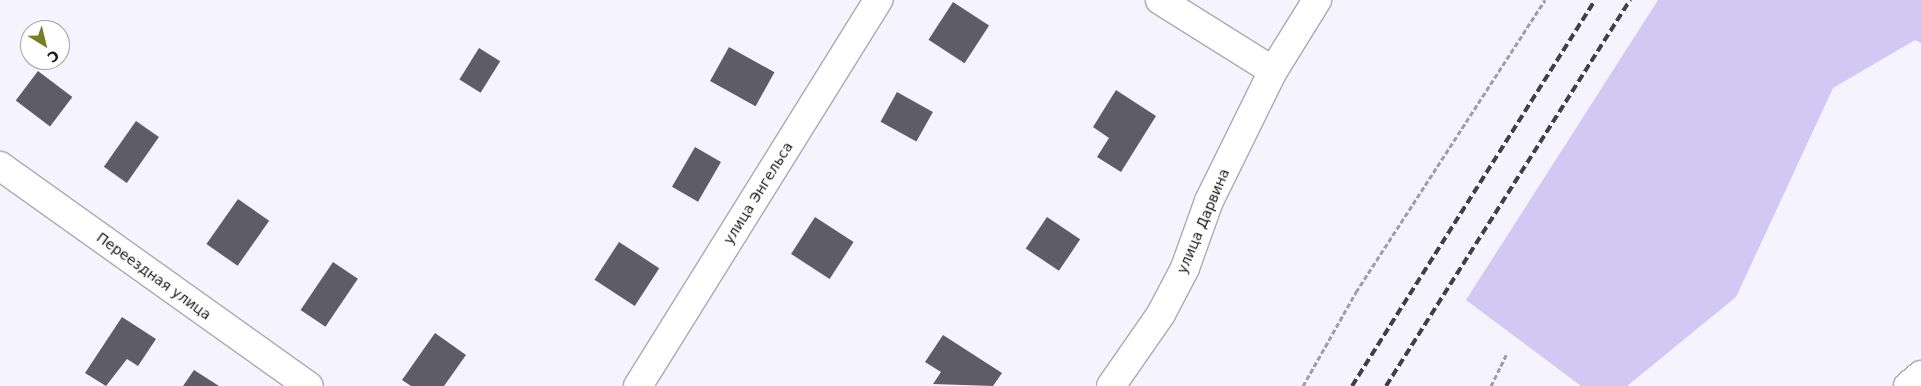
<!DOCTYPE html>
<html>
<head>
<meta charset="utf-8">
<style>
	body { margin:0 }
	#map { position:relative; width:1921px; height:386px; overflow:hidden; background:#f5f3fd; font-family:"DejaVu Sans",sans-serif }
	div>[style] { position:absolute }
	.green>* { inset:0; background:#d1c8f3 }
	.building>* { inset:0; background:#5f5c69; transform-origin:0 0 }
	.path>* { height:3px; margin-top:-1.5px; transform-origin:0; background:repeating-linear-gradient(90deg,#9f9ea6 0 5px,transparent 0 7.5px) }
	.roads { filter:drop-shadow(1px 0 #aba9b7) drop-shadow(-1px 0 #aba9b7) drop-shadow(0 1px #aba9b7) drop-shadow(0 -1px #aba9b7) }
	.minor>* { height:28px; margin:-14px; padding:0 14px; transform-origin:14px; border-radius:14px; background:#fff }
	.tertiary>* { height:28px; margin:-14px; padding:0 14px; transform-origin:14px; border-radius:14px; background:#fff }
	.rail>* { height:4px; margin-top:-2px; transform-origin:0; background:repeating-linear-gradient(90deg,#403f45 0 8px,transparent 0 12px) }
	span { translate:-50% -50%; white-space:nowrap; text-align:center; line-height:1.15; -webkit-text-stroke:5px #fff; paint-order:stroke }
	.street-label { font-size:14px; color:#19181d }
	.north { position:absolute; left:20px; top:20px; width:50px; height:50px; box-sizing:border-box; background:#fff; border:1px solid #a3a3a5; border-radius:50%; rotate:144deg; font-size:14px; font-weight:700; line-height:20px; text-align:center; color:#19181d }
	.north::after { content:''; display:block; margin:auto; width:18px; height:22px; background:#767e28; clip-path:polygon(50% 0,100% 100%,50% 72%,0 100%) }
</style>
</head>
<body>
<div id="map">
	<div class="green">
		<div style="clip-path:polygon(1658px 0,1921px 0,1921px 43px,1915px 40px,1833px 88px,1736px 297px,1627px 386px,1581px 386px,1466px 300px)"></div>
	</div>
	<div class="building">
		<div style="left:953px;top:2px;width:43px;height:45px;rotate:33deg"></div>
		<div style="left:729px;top:47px;width:52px;height:39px;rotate:29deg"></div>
		<div style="left:479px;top:48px;width:25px;height:37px;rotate:32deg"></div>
		<div style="left:38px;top:71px;width:43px;height:37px;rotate:37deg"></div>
		<div style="clip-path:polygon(1116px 90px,1156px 116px,1121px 172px,1097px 157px,1109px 138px,1093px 127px)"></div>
		<div style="left:897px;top:92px;width:41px;height:34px;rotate:29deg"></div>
		<div style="left:136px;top:121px;width:28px;height:56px;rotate:35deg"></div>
		<div style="left:695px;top:147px;width:30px;height:46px;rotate:30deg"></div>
		<div style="left:238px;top:199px;width:38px;height:55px;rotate:35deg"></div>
		<div style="left:815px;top:217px;width:46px;height:44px;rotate:33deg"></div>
		<div style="left:1047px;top:217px;width:40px;height:38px;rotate:34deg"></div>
		<div style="left:619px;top:242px;width:48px;height:45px;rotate:33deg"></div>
		<div style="left:333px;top:262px;width:30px;height:58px;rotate:34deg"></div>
		<div style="clip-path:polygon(122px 317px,156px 339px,138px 366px,127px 359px,106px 386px,85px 373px)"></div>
		<div style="clip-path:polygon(435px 333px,466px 355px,444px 386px,411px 386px,402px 380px)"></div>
		<div style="clip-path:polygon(943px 335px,1002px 373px,993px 386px,933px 384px,941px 372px,925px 362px)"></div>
		<div style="clip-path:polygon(194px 370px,219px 386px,183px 386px)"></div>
	</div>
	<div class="path">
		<div style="left:1303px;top:386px;width:108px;rotate:-60.6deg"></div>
		<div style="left:1356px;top:292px;width:348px;rotate:-57.1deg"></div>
		<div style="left:1491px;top:386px;width:37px;rotate:-64deg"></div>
	</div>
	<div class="roads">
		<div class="minor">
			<div style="left:1160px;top:0;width:133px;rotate:32.1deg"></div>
			<div style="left:0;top:166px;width:379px;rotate:35.5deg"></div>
			<div style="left:638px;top:386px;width:455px;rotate:-58.1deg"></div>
			<div style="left:1111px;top:386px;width:88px;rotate:-55.2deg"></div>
			<div style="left:1161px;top:314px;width:52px;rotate:-62.4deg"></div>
			<div style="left:1185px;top:268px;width:71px;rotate:-70.3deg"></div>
			<div style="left:1209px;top:201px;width:145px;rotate:-63.8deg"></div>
			<div style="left:1273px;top:71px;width:84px;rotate:-58.2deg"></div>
		</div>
		<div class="tertiary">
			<div style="left:1908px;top:386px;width:17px;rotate:-40deg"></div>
		</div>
	</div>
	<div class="rail">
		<div style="left:1352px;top:386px;width:456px;rotate:-57.8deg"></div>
		<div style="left:1386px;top:386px;width:457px;rotate:-57.7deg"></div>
	</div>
	<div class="street-label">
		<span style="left:758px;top:193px;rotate:-58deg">улица Энгельса</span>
		<span style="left:1203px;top:221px;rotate:-67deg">улица Дарвина</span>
		<span style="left:154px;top:276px;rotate:36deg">Переездная улица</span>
	</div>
	<div class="north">С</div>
</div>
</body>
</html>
